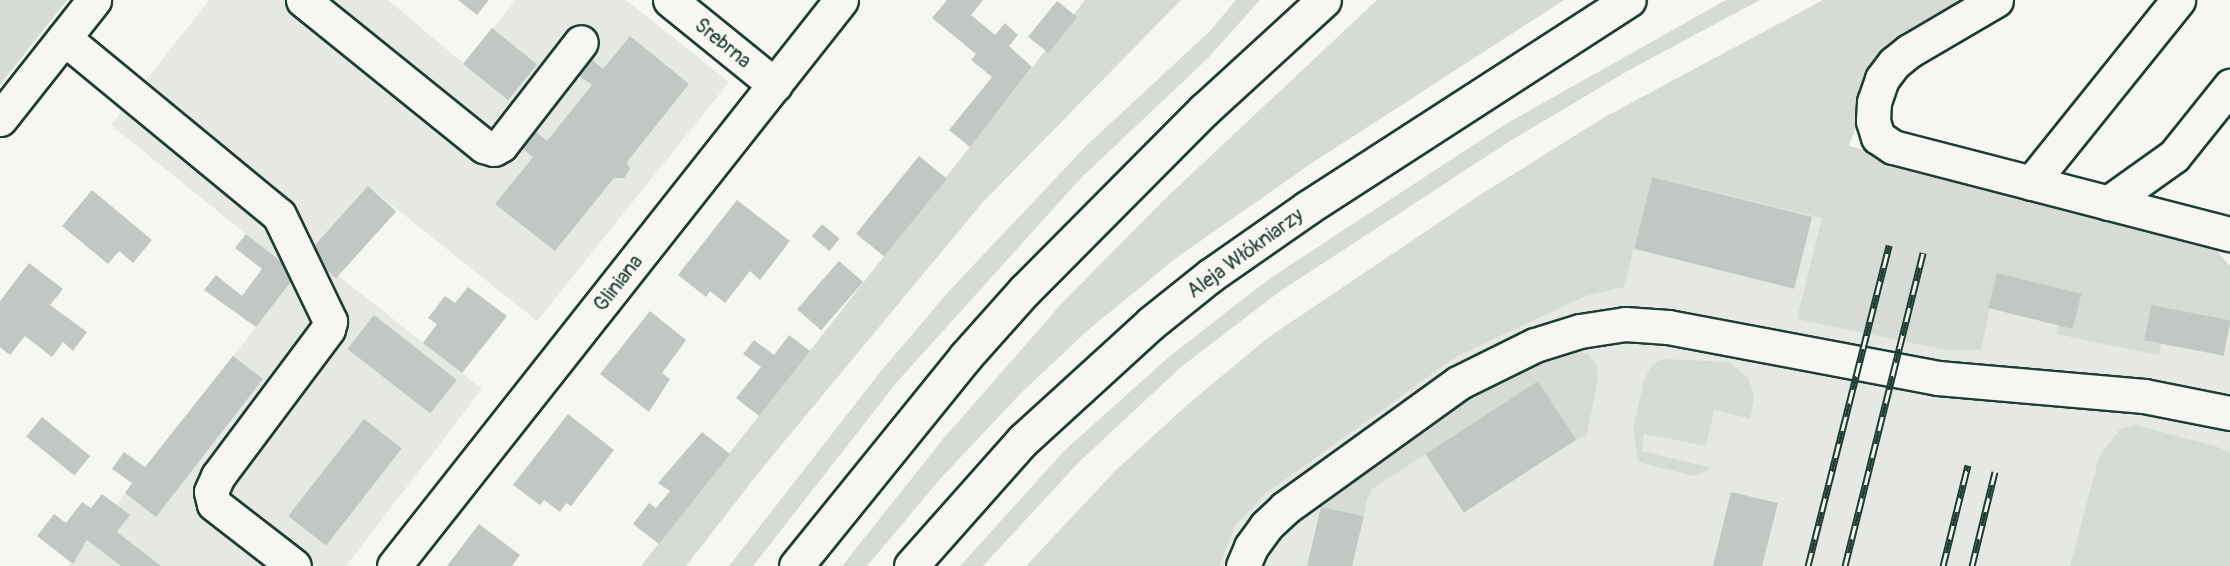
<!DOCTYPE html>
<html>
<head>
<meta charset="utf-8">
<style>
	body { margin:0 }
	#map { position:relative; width:2230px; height:566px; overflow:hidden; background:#f6f6f2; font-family:Pangolin,sans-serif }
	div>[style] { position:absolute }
	.built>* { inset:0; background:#e6e8e4 }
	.green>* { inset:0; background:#d6dbd6 }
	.building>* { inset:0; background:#c1c8c3; transform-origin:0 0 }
	.roads { filter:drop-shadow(2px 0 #1f3d34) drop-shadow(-2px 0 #1f3d34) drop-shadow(0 2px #1f3d34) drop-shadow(0 -2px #1f3d34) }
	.minor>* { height:33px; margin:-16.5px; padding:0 16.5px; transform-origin:16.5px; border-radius:16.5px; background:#f6f6f2 }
	.major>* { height:33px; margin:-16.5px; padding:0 16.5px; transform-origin:16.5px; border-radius:16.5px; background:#f6f6f2 }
	.rail>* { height:7px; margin-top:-3.5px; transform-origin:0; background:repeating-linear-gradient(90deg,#f6f6f2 0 14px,#1f3d34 0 28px); box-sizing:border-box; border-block:2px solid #1f3d34 }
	span { translate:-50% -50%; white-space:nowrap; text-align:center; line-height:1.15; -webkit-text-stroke:5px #f6f6f2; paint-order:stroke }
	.street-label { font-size:20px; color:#1f3d34 }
</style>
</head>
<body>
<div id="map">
	<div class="built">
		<div style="clip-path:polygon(209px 0,388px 0,464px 64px,516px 0,626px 0,729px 82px,537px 321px,368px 186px,312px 255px,482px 389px,346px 566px,68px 566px,297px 275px,111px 125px)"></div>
		<div style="clip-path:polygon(1655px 151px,2230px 299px,2230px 566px,1115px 566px)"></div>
	</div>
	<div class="green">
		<div style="clip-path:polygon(0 0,67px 0,0 85px)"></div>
		<div style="clip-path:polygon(1085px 0,1181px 0,983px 202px,763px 467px,686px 566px,641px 566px)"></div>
		<div style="clip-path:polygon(1236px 0,1260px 0,1207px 59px,1081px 178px,897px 382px,753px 566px,729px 566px,881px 371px,950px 290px,1087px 145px,1210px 31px)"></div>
		<div style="clip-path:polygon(1377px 0,1564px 0,1312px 163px,1176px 258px,1087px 331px,1021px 393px,940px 479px,867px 566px,842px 566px,944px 438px,1063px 302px,1167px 197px)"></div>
		<div style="clip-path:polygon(1726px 0,1760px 0,1631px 69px,1510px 141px,1279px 292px,1181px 367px,1078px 463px,983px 566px,960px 566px,1065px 450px,1170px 356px,1269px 279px,1504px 125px)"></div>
		<div style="clip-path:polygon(1823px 0,1975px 0,1880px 56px,1849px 146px,2201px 239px,2216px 250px,2230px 266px,2230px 321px,2151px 305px,2144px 340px,2161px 343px,2159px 355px,2056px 334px,2058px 325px,2073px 328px,2080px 294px,1997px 274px,1981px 350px,1946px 350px,1797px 319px,1822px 218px,1652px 177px,1624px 287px,1586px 296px,1457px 356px,1265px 494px,1236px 525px,1219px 566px,1026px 566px,1116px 470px,1186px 406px,1269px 337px,1483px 193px,1603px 118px)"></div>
		<div style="clip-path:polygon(1577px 352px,1588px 354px,1596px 363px,1598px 378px,1587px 435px,1576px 440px,1538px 381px,1372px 489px,1367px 499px,1364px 516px,1312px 505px,1472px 389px,1509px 371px,1553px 356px)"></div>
		<div style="clip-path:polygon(1663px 359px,1729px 362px,1748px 378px,1752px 388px,1754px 399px,1750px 419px,1714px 410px,1706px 446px,1644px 434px,1642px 451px,1712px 468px,1694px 476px,1638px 462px,1633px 428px,1644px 380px,1652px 365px)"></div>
		<div style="clip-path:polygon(2136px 425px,2218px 447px,2230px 453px,2230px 566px,2070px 566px,2099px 457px,2120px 429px)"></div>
	</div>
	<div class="building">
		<div style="clip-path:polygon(458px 0,489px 0,477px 15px)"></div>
		<div style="clip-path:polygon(947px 0,983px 0,971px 15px,995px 35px,1005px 23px,1018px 35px,1009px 46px,1032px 67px,970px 147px,949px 130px,992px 77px,971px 60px,976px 54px,932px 18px)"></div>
		<div style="left:1057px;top:1px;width:26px;height:46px;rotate:39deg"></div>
		<div style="left:492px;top:28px;width:58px;height:46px;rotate:39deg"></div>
		<div style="clip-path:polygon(630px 36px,689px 84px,627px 162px,630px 169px,624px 178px,614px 178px,555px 251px,495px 204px,533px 157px,518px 145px,532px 128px,547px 141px,592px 85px,577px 74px,590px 58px,603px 69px)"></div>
		<div style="left:919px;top:156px;width:36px;height:100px;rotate:39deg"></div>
		<div style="left:1652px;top:177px;width:165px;height:74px;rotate:14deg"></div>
		<div style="left:368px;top:186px;width:38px;height:90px;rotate:42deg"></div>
		<div style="clip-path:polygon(92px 190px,152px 240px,133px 263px,119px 251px,108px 264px,62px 226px)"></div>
		<div style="clip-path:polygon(737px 200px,790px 241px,760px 280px,750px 271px,725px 303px,710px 291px,706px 297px,678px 275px)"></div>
		<div style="left:822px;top:224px;width:23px;height:16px;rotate:40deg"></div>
		<div style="clip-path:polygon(246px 234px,297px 274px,256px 327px,204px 290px,216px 275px,242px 296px,262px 269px,235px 248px)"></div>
		<div style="left:839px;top:261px;width:32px;height:64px;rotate:41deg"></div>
		<div style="clip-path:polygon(29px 263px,63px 289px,50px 305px,87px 332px,73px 351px,63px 342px,52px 357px,25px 336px,10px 355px,0 347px,0 301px)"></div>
		<div style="left:1997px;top:273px;width:87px;height:36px;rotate:14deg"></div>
		<div style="clip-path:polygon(468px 287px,507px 316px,462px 373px,423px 343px,437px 324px,428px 318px,445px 296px,455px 303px)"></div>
		<div style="left:2151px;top:305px;width:81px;height:36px;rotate:11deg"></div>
		<div style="clip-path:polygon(650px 311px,686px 340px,662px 373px,670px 379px,649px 412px,600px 374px)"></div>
		<div style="left:374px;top:315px;width:105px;height:43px;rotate:38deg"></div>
		<div style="clip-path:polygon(789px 335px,810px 351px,759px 416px,736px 398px,761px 367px,743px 354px,754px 340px,774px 355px)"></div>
		<div style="clip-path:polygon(233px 356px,263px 379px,156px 517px,125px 493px,132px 483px,112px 469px,124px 452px,145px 467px)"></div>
		<div style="left:1538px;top:381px;width:70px;height:134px;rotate:57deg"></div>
		<div style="clip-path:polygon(568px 414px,614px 450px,571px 506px,566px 503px,560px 512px,544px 500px,540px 505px,513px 485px)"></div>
		<div style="left:42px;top:417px;width:62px;height:25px;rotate:39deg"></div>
		<div style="left:364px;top:419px;width:48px;height:123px;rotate:38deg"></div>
		<div style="clip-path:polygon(702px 432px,730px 454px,659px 544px,633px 524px,649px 503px,656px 508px,670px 491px,658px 483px)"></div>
		<div style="clip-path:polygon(1731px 492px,1778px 503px,1762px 566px,1713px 566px)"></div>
		<div style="clip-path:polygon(102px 494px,130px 515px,117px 532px,161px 566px,121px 566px,87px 540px,73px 564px,37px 536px,54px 514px,66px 523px,82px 502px,91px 508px)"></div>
		<div style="clip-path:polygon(1321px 507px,1364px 516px,1352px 566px,1307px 566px)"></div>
		<div style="clip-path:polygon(479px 524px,520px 555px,512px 566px,447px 566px)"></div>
	</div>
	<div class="roads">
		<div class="minor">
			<div style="left:303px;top:0;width:233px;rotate:38.9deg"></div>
			<div style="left:484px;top:146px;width:10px;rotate:17deg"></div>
			<div style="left:494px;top:149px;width:8px;rotate:-30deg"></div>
			<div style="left:501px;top:145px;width:130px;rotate:-52.2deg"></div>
			<div style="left:670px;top:0;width:135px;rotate:39deg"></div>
			<div style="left:1996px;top:0;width:101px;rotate:149.6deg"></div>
			<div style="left:1909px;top:51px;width:19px;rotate:141deg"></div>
			<div style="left:1894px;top:63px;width:20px;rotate:127deg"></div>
			<div style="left:1882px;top:79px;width:24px;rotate:109deg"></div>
			<div style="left:1874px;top:102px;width:19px;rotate:93deg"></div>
			<div style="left:1873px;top:121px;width:17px;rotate:73deg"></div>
			<div style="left:1878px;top:137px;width:18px;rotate:34deg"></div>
			<div style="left:1893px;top:147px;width:348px;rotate:14.5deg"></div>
			<div style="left:64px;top:38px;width:278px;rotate:39.5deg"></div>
			<div style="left:279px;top:215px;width:118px;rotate:64.3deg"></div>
			<div style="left:330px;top:321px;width:8px;rotate:104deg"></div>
			<div style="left:328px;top:329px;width:184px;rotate:126.8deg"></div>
			<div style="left:218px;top:476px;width:17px;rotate:114deg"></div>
			<div style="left:211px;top:492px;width:12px;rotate:76deg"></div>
			<div style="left:214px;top:504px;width:101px;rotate:37.8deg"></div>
			<div style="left:0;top:119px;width:152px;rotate:-51.7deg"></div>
			<div style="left:2031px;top:183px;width:235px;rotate:-51.2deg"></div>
			<div style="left:2108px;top:203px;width:81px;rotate:-35.5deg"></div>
			<div style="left:2174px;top:156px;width:90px;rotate:-51.3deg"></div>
			<div style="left:394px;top:566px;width:721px;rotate:-51.7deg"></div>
			<div style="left:1243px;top:566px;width:21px;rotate:-67deg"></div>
			<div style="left:1251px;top:547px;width:26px;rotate:-54deg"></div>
			<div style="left:1266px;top:526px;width:26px;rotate:-43deg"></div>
			<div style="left:1285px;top:508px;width:213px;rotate:-35.8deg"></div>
			<div style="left:1458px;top:383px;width:86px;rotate:-26.3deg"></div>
			<div style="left:1535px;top:345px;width:47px;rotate:-17.3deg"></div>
			<div style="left:1580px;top:331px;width:46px;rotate:-8.8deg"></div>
			<div style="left:1625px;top:324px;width:43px;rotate:4deg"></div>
			<div style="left:1668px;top:327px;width:275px;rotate:10.7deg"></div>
			<div style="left:1938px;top:378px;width:207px;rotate:5deg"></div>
			<div style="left:2144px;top:396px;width:88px;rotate:11.2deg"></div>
		</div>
		<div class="major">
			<div style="left:796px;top:566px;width:270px;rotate:-51deg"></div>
			<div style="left:966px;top:356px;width:87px;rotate:-48.3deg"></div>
			<div style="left:1024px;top:291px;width:257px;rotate:-45.2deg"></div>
			<div style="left:1205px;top:109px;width:161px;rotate:-42.5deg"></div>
			<div style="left:911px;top:566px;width:169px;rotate:-48.4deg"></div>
			<div style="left:1023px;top:440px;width:173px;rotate:-42.4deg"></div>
			<div style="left:1151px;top:323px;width:77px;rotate:-38.7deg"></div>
			<div style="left:1211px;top:275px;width:117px;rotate:-34.9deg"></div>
			<div style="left:1307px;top:208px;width:383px;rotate:-32.9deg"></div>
		</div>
	</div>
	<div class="rail">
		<div style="left:1808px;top:566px;width:331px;rotate:-75.8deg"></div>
		<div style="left:1845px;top:566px;width:323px;rotate:-76deg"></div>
		<div style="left:1943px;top:566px;width:104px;rotate:-76.1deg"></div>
		<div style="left:1972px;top:566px;width:97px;rotate:-76.3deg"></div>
	</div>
	<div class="street-label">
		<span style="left:723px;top:43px;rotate:39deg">Srebrna</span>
		<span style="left:1245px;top:253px;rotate:-36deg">Aleja Włókniarzy</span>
		<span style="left:618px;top:283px;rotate:-52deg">Gliniana</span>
	</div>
</div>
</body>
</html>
